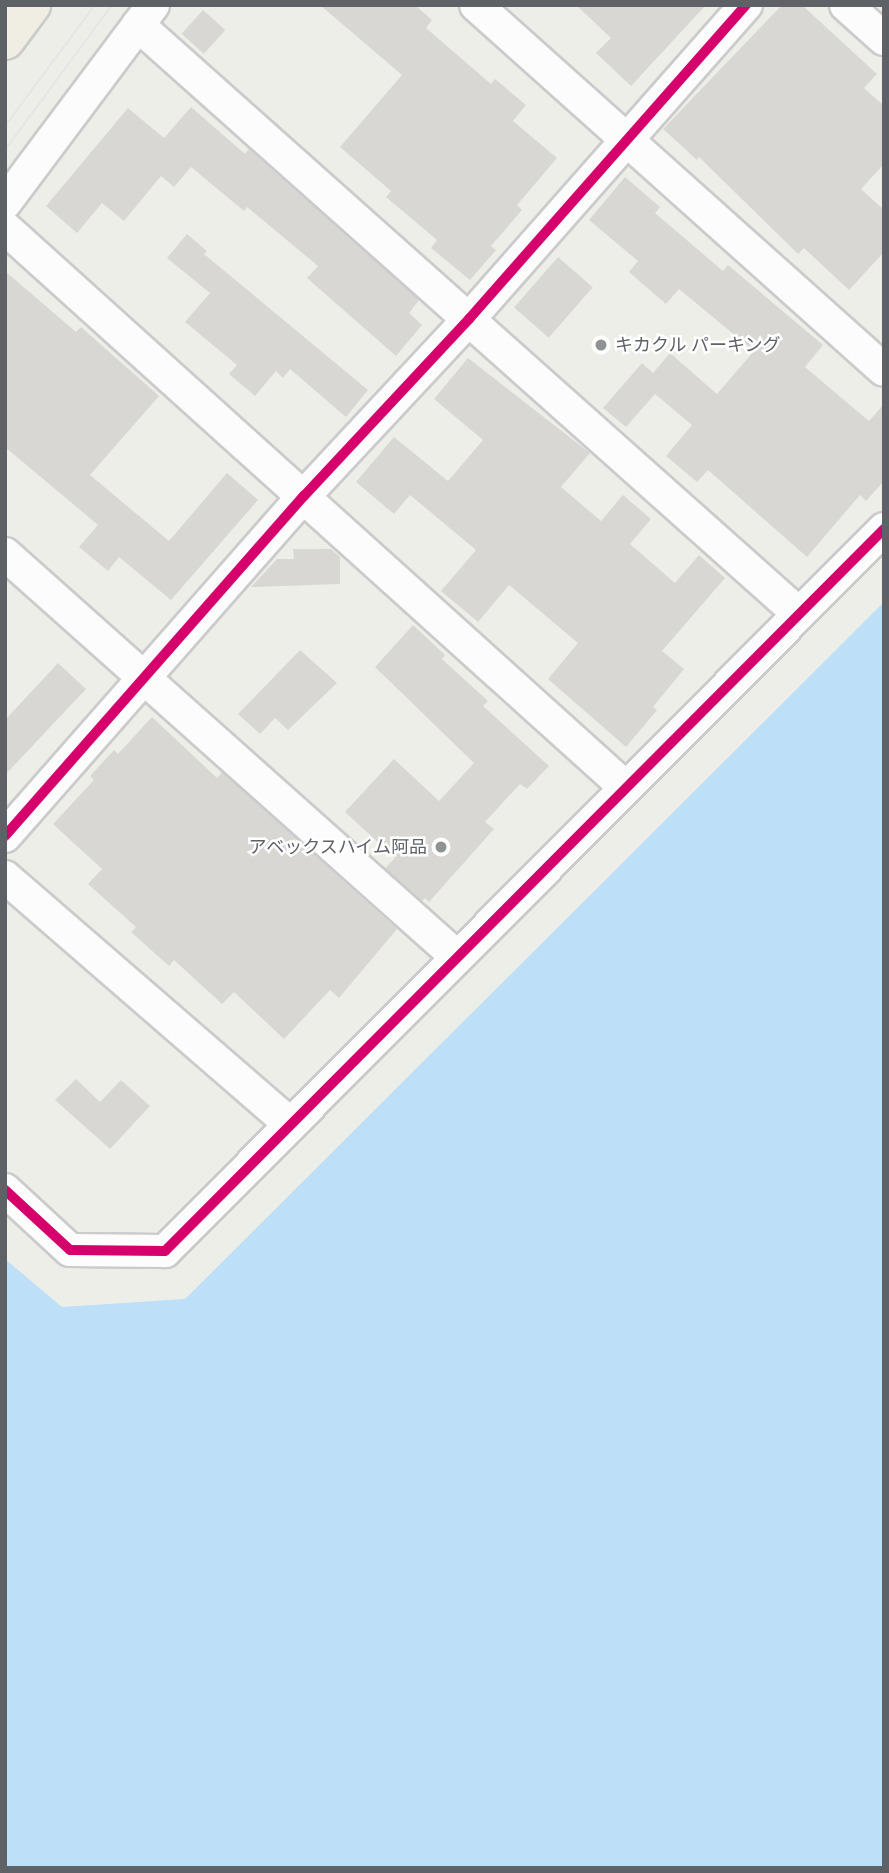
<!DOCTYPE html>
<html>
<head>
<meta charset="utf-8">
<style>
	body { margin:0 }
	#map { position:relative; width:889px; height:1873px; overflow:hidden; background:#eeeee9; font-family:Roboto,"Noto Sans JP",sans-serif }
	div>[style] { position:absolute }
	.water>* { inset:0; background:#bddff8 }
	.building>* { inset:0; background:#d8d7d4; transform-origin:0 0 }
	.roads { filter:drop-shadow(2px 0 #cbcbcb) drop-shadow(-2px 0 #cbcbcb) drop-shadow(0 2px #cbcbcb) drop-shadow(0 -2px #cbcbcb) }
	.minor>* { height:32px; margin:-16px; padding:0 16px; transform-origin:16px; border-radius:16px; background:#fcfcfc }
	.highway>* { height:38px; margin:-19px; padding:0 19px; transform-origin:19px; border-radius:19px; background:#f0ede2 }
	.tram>* { height:2px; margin:-1px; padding:0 1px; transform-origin:1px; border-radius:1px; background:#e4e5e4 }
	.cycleway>* { height:10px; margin:-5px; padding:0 5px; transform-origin:5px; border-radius:5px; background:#d6006c }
	.dots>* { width:19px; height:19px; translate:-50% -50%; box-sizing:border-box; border:4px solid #fff; border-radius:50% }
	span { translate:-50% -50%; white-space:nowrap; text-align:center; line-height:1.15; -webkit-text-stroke:5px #fff; paint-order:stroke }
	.poi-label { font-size:18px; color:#5e6267 }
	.left { translate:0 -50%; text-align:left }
	.right { translate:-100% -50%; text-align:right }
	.frame { position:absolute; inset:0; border:7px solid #5e6267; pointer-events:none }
</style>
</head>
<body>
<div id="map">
	<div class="water">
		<div style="clip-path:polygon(884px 602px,884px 1868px,5px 1868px,5px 1259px,62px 1307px,185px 1299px)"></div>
	</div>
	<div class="building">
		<div style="clip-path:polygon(320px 5px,415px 5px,432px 20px,426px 28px,491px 84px,495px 79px,526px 105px,513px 121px,557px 158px,517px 205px,522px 210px,491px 246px,496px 250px,470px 280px,431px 248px,437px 240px,386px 197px,391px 191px,340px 147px,402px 75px)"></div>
		<div style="clip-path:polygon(576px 5px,706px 5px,631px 86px,596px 53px,611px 38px)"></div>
		<div style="clip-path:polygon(782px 5px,802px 5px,877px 74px,864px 88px,884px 106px,884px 164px,861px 189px,884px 210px,884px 252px,849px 290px,804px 248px,798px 254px,699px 157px,697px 160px,663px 129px)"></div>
		<div style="left:203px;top:10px;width:30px;height:32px;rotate:42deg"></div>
		<div style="clip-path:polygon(191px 107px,245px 154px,249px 149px,419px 300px,409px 313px,422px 325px,396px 356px,307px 278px,318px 266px,247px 207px,244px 211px,191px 167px,174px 187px,161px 176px,124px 221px,102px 203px,77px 233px,46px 206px,128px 108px,164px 138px)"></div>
		<div style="clip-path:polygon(625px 177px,660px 207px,655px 213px,723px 271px,728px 265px,823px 345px,805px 367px,869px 421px,884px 404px,884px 481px,866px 501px,860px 495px,807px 557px,708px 470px,697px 482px,666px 456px,692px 425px,655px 394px,626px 427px,603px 408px,642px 363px,653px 373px,670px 353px,717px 394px,754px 351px,679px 289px,666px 304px,629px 272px,638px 261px,589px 220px)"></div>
		<div style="clip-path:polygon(187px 234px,207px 251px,204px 254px,368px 390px,346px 417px,290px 369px,283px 378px,276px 371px,255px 396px,229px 374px,237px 365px,185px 322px,210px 293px,167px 258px)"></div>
		<div style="left:558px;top:257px;width:46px;height:67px;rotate:41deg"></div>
		<div style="clip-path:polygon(5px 271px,76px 332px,81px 327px,159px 396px,90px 475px,169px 541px,227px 473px,258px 500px,171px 600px,119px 557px,108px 571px,79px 547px,98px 525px,5px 447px)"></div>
		<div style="clip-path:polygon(468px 358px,590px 453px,561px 487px,601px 521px,623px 495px,651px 519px,630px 544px,675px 583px,699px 555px,725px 578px,662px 651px,684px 669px,653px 707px,657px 710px,626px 747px,548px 679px,578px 643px,509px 585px,478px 622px,441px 591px,476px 550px,410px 495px,394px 514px,356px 482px,394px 437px,448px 481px,483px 440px,434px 399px)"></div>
		<div style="clip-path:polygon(293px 549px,331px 549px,340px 557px,340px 584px,251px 587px,277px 559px,294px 559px)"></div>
		<div style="clip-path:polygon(413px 625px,445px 655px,442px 659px,488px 701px,483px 706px,549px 766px,527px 789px,520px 784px,485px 822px,494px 829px,429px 902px,425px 898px,422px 901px,385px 868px,395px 858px,345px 812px,394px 759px,439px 801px,474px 763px,375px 667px)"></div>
		<div style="clip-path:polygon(300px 650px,337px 683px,288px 730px,275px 718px,260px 734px,238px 714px)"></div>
		<div style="clip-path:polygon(58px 663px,86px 689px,5px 775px,5px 720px)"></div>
		<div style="clip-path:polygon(152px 717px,217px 778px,222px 772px,397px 929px,339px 998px,330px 990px,284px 1039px,234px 992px,222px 1004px,174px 960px,169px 966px,131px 932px,136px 927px,88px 884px,102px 869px,53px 824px,94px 780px,90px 776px,114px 750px,118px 754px)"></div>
		<div style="clip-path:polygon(76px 1079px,100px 1102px,121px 1080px,150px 1106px,110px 1149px,55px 1100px)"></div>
	</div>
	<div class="roads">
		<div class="minor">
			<div style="left:476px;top:5px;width:547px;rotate:41.82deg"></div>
			<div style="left:846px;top:5px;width:51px;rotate:41.8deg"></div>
			<div style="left:138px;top:25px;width:885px;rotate:41.7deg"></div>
			<div style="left:5px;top:203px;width:247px;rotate:-53.2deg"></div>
			<div style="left:5px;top:228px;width:835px;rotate:42.04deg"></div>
			<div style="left:5px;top:554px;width:606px;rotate:41.72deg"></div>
			<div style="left:5px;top:836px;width:453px;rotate:-48.7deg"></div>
			<div style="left:304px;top:496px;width:242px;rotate:-47deg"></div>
			<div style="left:469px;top:319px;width:419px;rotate:-48.6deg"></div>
			<div style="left:5px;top:877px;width:377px;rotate:40.9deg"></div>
			<div style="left:5px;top:1190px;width:88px;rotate:42.7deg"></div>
			<div style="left:70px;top:1250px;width:95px;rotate:0.6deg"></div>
			<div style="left:165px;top:1251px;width:1019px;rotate:-45.12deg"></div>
		</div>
		<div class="highway">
			<div style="left:5px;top:40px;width:44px;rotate:-53.4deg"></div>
		</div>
	</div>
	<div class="tram">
		<div style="left:5px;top:126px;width:151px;rotate:-53.4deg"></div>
		<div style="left:5px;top:150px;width:180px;rotate:-53.6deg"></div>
	</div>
	<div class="cycleway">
		<div style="left:5px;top:836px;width:453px;rotate:-48.7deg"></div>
		<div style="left:304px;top:496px;width:242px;rotate:-47deg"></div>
		<div style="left:469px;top:319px;width:419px;rotate:-48.6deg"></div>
		<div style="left:5px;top:1190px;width:88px;rotate:42.7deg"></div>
		<div style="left:70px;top:1250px;width:95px;rotate:0.6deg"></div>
		<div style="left:165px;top:1251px;width:1019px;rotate:-45.12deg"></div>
	</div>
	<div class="dots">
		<div style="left:601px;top:345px;background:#909394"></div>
		<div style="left:441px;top:847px;background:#909394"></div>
	</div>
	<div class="poi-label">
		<span class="left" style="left:615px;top:345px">キカクル パーキング</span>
		<span class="right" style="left:427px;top:847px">アベックスハイム阿品</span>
	</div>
	<div class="frame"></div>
</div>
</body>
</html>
